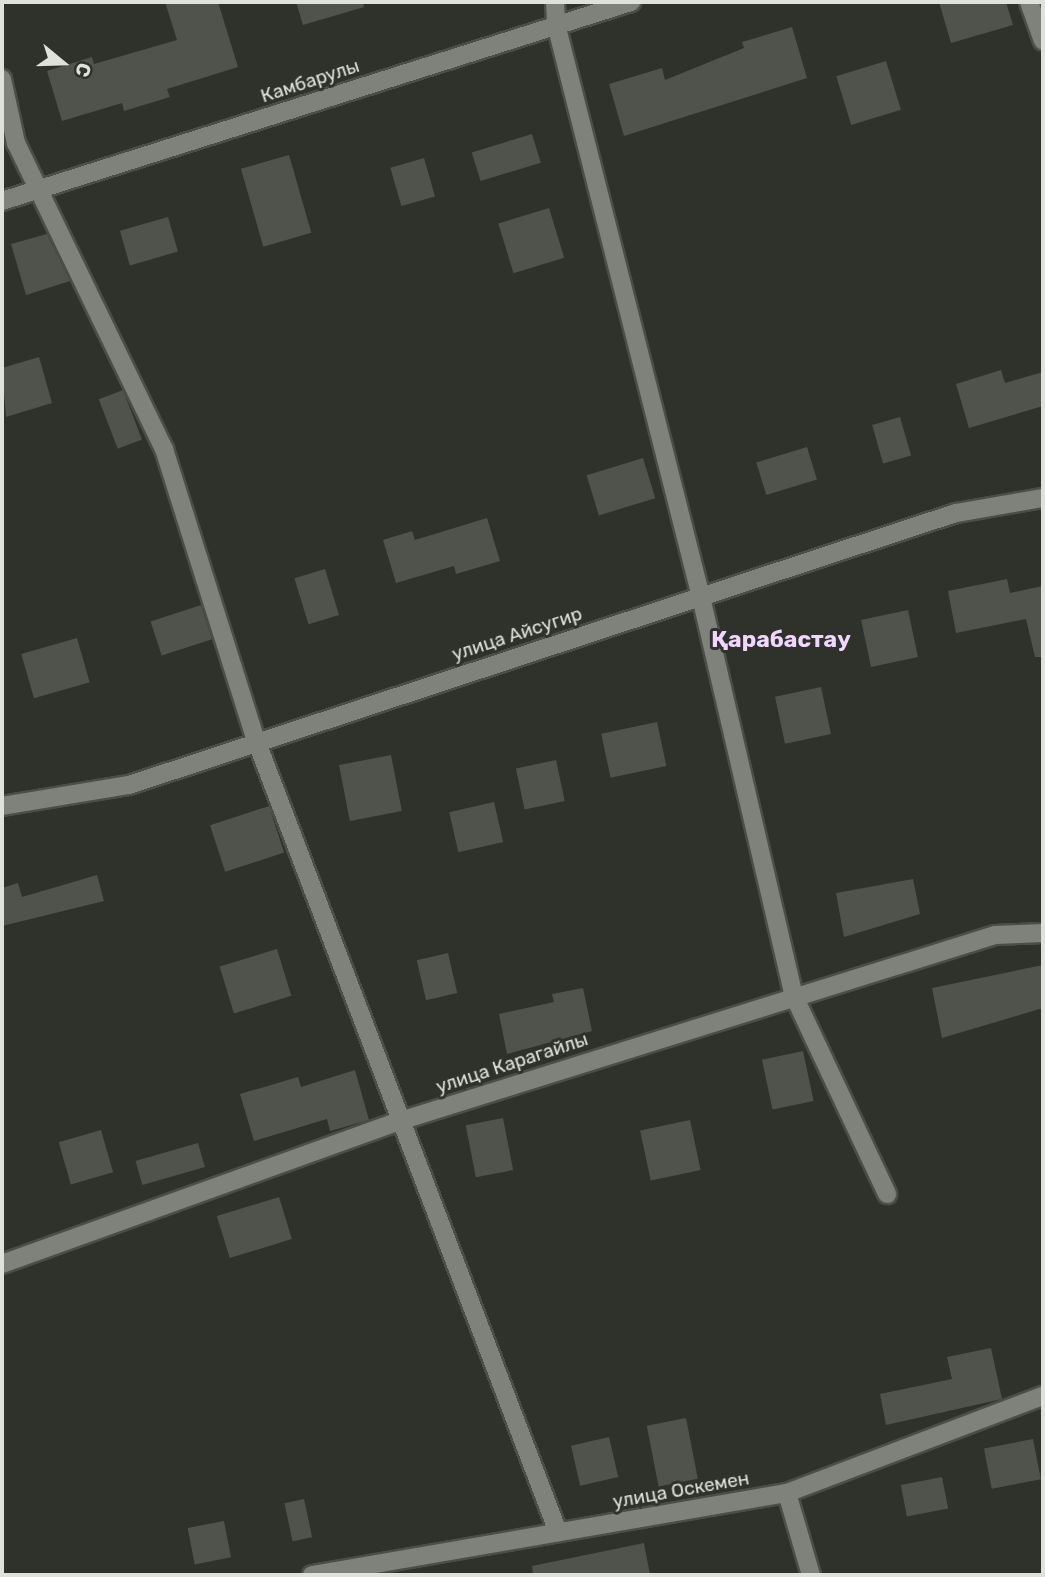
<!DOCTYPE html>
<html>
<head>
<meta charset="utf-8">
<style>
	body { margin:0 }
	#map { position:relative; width:1045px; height:1577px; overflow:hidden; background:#2f322b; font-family:Rubik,sans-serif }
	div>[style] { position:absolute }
	.building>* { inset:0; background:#4f534b; transform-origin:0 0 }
	.roads { filter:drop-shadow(2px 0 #4b4e48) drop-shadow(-2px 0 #4b4e48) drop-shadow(0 2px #4b4e48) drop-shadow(0 -2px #4b4e48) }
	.minor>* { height:18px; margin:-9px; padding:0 9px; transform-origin:9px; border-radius:9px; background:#7f827a }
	span { translate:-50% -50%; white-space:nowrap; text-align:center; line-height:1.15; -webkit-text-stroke:6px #2f322b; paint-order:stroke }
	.street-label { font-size:19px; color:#dee1dc }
	.quarter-label { font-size:23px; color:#f1d7ff; font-weight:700 }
	.frame { position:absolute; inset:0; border:4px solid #dee1dc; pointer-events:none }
	.north { position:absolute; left:28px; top:28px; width:70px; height:70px; -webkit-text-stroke:5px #2f322b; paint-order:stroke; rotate:109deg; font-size:19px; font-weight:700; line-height:28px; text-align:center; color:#dee1dc }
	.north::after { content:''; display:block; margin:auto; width:24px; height:32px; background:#dee1dc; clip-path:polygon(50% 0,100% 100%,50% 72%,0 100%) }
</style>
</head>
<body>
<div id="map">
	<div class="building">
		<div style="clip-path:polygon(165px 2px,218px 2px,238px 67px,167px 89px,170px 97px,124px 111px,122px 103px,62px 121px,47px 71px,92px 57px,94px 64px,177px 40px)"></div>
		<div style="clip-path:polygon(296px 2px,363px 2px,364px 7px,303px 25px)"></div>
		<div style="clip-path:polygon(939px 2px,1006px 2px,1013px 25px,951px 43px)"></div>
		<div style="clip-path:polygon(792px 27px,807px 78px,624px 136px,609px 84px,662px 68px,665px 80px,744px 48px,742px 42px)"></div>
		<div style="left:886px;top:61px;width:51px;height:52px;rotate:73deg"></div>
		<div style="left:532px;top:134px;width:30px;height:63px;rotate:73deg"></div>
		<div style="left:289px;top:155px;width:81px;height:50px;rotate:74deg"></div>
		<div style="left:424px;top:158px;width:40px;height:35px;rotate:74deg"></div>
		<div style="left:549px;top:208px;width:52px;height:53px;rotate:73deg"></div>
		<div style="left:168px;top:217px;width:36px;height:50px;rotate:74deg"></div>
		<div style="clip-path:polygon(47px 234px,70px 281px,26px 295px,11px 244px)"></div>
		<div style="clip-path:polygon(39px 357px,52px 403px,6px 417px,2px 368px)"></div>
		<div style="clip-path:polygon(1001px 370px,1005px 383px,1043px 372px,1043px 406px,969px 428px,956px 384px)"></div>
		<div style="left:123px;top:390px;width:53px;height:26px;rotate:69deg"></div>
		<div style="left:900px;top:417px;width:40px;height:29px;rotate:74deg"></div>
		<div style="left:807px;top:447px;width:34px;height:53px;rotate:73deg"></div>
		<div style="left:643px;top:458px;width:42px;height:59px;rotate:73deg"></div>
		<div style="clip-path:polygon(487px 518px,500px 561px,456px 574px,454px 566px,396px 583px,383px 540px,412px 531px,415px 540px)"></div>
		<div style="left:325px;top:569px;width:48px;height:32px;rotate:73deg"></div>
		<div style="clip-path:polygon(1007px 579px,1010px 593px,1043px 586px,1043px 657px,1035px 657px,1026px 619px,956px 633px,948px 591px)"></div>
		<div style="left:201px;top:605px;width:36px;height:53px;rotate:72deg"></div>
		<div style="left:908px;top:610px;width:48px;height:48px;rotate:78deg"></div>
		<div style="left:77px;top:638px;width:46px;height:58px;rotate:74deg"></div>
		<div style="left:821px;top:687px;width:48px;height:47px;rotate:78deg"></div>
		<div style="left:657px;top:722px;width:45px;height:57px;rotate:78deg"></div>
		<div style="left:391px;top:755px;width:57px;height:53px;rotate:79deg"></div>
		<div style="left:556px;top:760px;width:42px;height:41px;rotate:78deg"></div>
		<div style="left:494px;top:802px;width:41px;height:46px;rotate:77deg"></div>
		<div style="left:269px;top:806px;width:49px;height:62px;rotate:72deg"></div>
		<div style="clip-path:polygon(97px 875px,104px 901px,2px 926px,2px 888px,18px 883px,22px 897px)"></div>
		<div style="clip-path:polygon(913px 879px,920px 914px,844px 937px,836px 893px)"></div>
		<div style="left:277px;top:949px;width:49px;height:60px;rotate:73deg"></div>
		<div style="left:448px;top:953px;width:41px;height:32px;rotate:77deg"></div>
		<div style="clip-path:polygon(1043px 965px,1043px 1008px,942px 1038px,932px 988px)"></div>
		<div style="clip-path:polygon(583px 988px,592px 1031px,507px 1054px,499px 1014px,554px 1002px,552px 994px)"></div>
		<div style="left:803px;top:1051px;width:51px;height:42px;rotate:78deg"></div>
		<div style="clip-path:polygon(355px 1070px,369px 1120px,330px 1131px,327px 1119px,254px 1141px,240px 1094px,298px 1077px,301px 1087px)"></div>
		<div style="left:503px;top:1118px;width:53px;height:38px;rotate:79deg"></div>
		<div style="left:690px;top:1120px;width:51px;height:51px;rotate:78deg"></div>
		<div style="left:101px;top:1130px;width:44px;height:44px;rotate:74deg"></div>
		<div style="left:198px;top:1143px;width:25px;height:65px;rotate:74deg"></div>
		<div style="left:279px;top:1197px;width:44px;height:65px;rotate:73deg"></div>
		<div style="clip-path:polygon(991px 1348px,1002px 1399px,886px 1425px,880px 1394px,952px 1379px,947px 1357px)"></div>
		<div style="left:686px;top:1418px;width:62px;height:40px;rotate:79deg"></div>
		<div style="left:609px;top:1437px;width:41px;height:39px;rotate:77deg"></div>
		<div style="left:1033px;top:1439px;width:41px;height:50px;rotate:79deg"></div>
		<div style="left:942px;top:1477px;width:32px;height:42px;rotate:79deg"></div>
		<div style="left:304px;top:1499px;width:39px;height:20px;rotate:78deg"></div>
		<div style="left:224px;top:1521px;width:37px;height:37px;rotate:79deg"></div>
		<div style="clip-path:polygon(644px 1543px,650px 1575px,533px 1575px,532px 1566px)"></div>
	</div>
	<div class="roads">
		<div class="minor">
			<div style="left:555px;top:2px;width:22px;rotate:87deg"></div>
			<div style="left:556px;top:24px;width:591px;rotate:75.8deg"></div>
			<div style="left:701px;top:597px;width:410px;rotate:76.9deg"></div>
			<div style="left:794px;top:996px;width:219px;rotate:64.8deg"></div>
			<div style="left:1029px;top:2px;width:41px;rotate:70.3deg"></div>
			<div style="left:2px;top:79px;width:66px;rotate:77.7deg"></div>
			<div style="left:16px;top:143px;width:340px;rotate:64.2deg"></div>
			<div style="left:164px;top:449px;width:305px;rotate:72.5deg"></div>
			<div style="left:256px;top:740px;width:848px;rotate:69.13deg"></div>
			<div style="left:2px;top:201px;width:660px;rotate:-17.56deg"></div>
			<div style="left:2px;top:806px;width:129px;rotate:-9.4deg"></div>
			<div style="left:129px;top:785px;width:871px;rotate:-18.21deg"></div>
			<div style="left:956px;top:513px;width:88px;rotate:-9.8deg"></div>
			<div style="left:2px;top:1264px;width:423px;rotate:-19.8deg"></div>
			<div style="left:400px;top:1121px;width:623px;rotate:-17.36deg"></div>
			<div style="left:995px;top:935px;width:48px;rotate:-2.4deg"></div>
			<div style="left:787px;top:1493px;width:85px;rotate:73.7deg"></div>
			<div style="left:312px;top:1575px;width:482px;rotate:-9.8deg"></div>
			<div style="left:787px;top:1493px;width:274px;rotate:-20.8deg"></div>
		</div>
	</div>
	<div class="street-label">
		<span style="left:310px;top:81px;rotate:-18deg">Камбарулы</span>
		<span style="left:517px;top:634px;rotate:-18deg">улица Айсугир</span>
		<span style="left:512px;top:1063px;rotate:-18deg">улица Карагайлы</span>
		<span style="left:681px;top:1490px;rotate:-10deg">улица Оскемен</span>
	</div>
	<div class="quarter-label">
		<span style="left:781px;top:639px">Қарабастау</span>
	</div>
	<div class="frame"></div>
	<div class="north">С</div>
</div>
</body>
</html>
